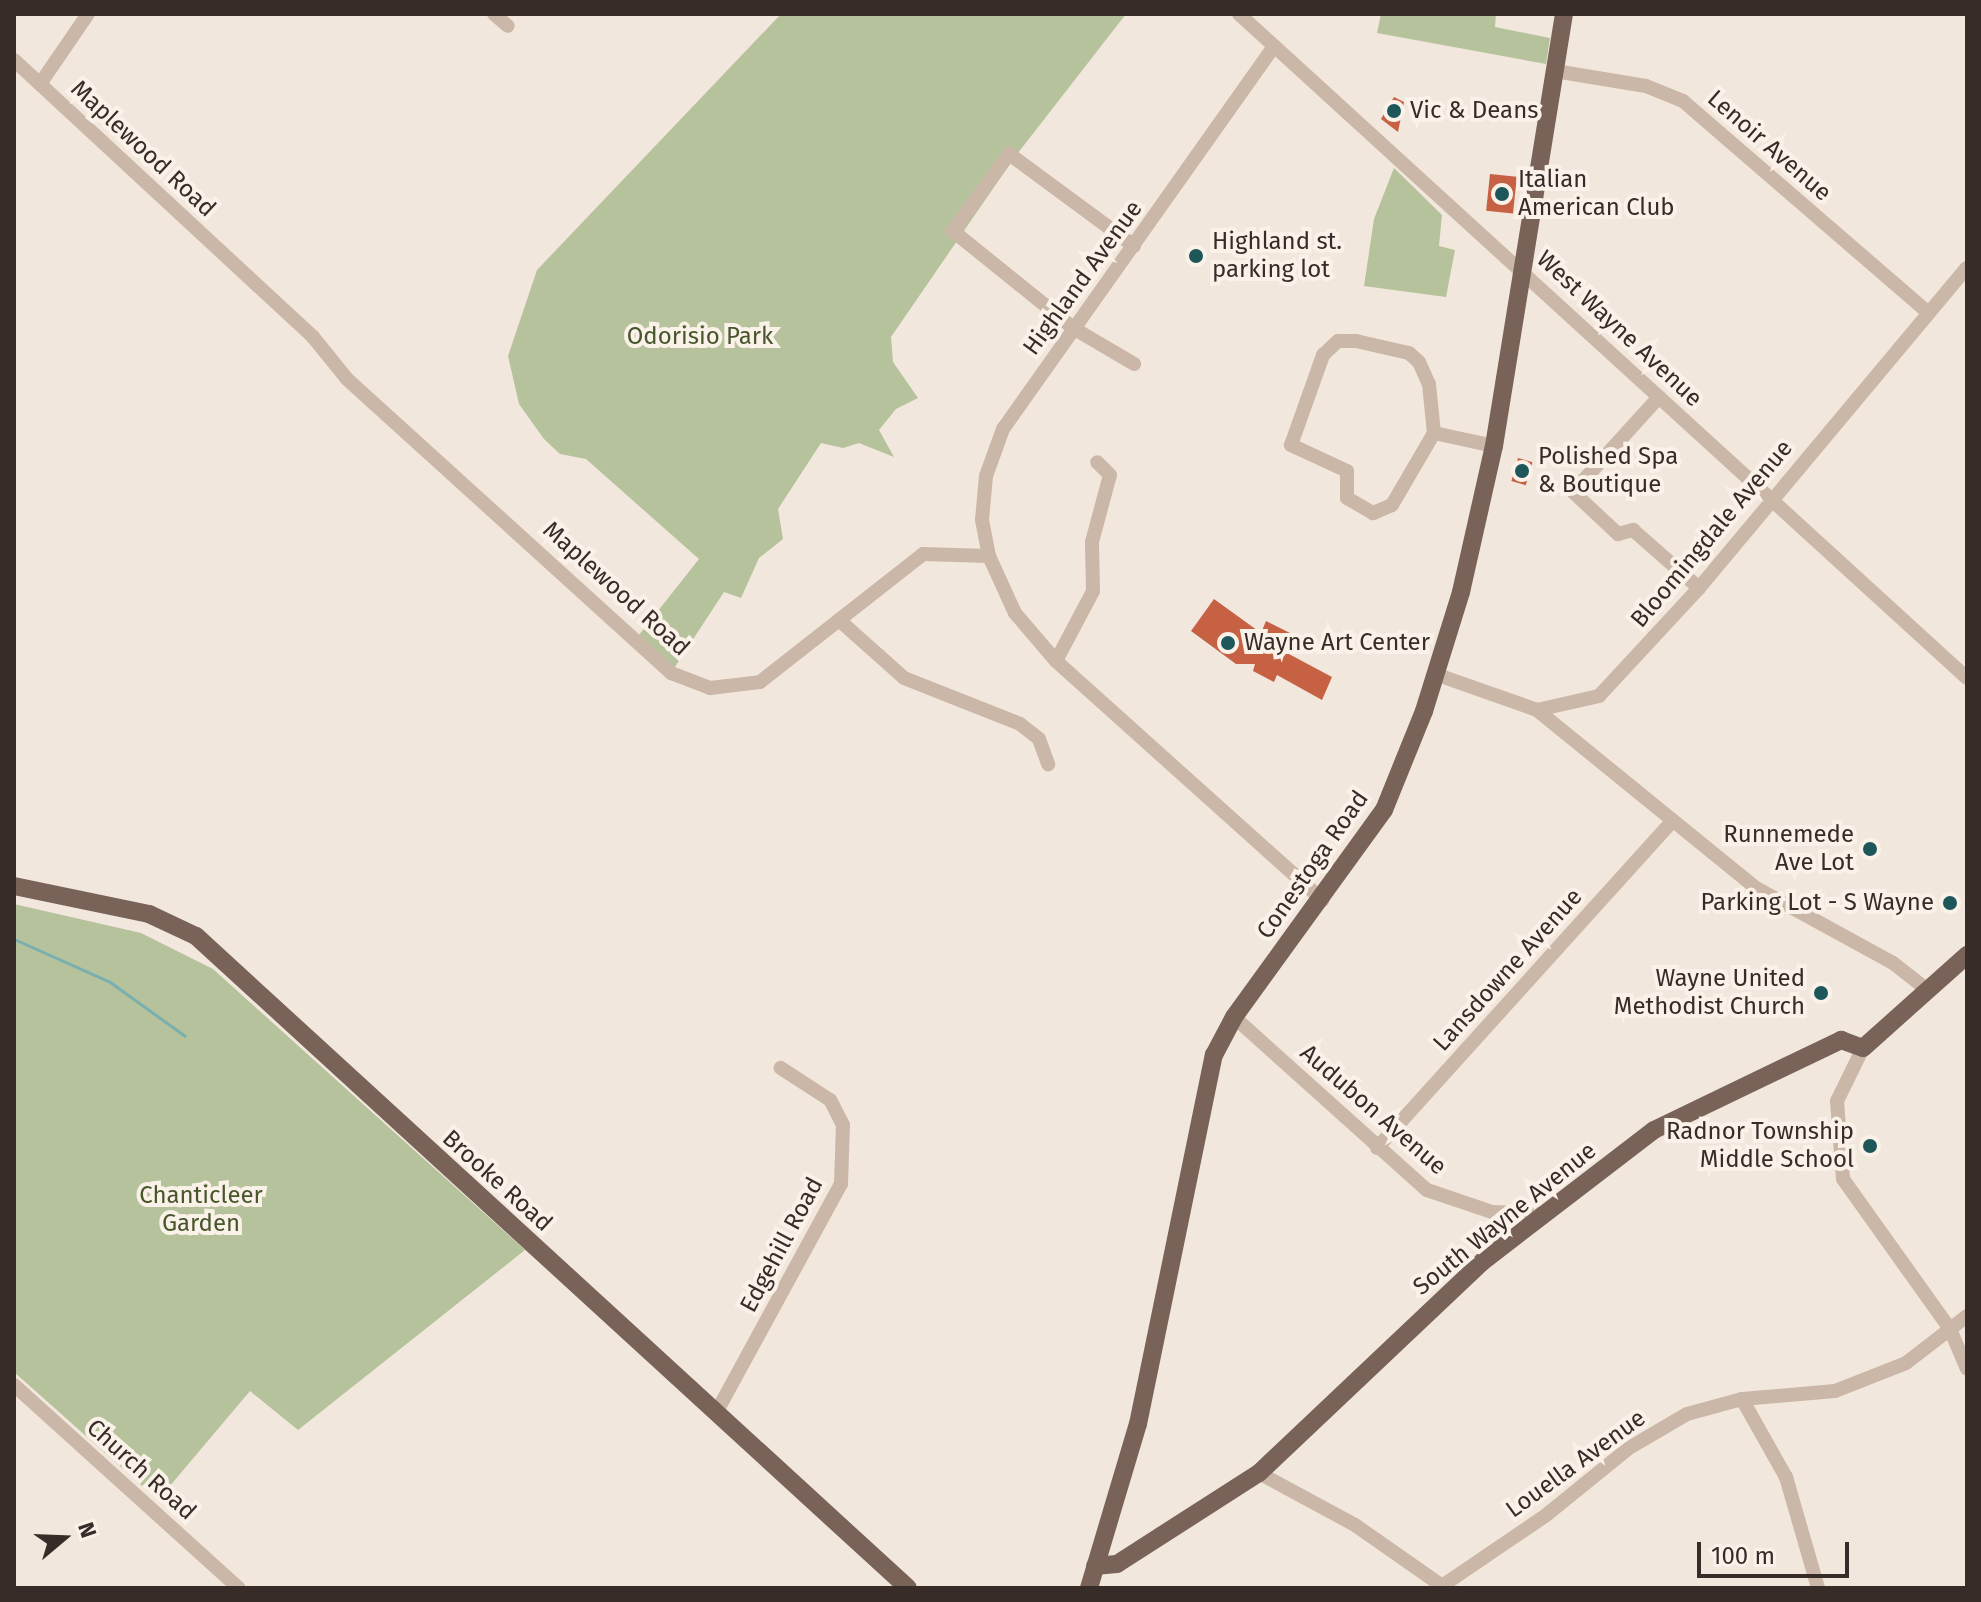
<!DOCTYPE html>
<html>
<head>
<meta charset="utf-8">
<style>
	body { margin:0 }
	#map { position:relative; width:1981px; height:1602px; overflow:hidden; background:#f2e7dc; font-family:"Fira Sans",sans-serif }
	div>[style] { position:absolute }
	.green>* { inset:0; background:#b6c29b }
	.stream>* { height:3px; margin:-1.5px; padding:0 1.5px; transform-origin:1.5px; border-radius:1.5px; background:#7aafb0 }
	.building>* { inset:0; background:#c76144; transform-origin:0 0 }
	.minor>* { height:14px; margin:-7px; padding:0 7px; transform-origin:7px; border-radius:7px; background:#cbb7a7 }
	.major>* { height:18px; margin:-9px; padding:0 9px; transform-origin:9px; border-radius:9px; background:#796359 }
	.dots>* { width:22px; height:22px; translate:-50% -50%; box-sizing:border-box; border:4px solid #faf1e8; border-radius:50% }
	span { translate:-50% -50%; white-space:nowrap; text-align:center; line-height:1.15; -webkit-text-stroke:8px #faf1e8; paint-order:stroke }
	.poi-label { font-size:24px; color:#372c28 }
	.left { translate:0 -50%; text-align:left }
	.right { translate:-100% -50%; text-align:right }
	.street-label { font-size:24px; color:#372c28 }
	.park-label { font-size:24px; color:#47562b }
	.frame { position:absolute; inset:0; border:16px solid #372c28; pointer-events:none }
	.north { position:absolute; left:24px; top:1498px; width:80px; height:80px; -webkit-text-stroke:6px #faf1e8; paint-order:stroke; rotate:71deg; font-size:22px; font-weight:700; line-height:32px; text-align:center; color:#372c28 }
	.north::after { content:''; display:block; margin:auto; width:28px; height:36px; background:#372c28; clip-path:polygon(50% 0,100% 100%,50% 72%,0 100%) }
	.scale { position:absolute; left:1697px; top:1542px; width:152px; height:36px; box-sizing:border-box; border:4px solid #372c28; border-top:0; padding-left:10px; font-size:24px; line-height:28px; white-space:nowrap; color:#372c28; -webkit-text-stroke:6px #faf1e8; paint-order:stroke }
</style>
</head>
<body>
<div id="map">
	<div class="green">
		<div style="clip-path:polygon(781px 14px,1126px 14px,1014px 158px,891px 337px,893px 362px,918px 398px,896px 409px,879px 430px,894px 457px,859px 443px,843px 448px,821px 443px,778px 509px,783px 539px,759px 558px,741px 598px,724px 592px,671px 673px,635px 640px,699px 559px,586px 459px,560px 454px,544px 439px,519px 404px,508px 356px,537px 270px)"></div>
		<div style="clip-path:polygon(1381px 14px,1496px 14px,1495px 27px,1550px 38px,1546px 64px,1377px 33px)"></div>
		<div style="clip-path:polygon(1394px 168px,1442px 215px,1439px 246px,1455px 250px,1446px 297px,1364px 286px,1374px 219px)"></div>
		<div style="clip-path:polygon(14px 904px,141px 933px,213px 969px,525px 1250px,298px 1430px,250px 1391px,158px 1500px,14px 1372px)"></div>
	</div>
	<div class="stream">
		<div style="left:14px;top:939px;width:105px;rotate:24.1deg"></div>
		<div style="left:110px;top:982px;width:92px;rotate:35.8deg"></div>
	</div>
	<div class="building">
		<div style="clip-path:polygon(1394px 97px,1404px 102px,1398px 132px,1381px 119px)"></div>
		<div style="left:1490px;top:174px;width:27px;height:37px;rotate:6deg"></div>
		<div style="left:1518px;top:458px;width:15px;height:24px;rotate:16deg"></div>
		<div style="clip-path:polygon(1214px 599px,1261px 633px,1266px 621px,1296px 636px,1287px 653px,1332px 677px,1322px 700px,1277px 675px,1274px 682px,1253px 671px,1255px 664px,1236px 664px,1191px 631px)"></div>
	</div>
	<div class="minor">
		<div style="left:494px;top:14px;width:18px;rotate:41deg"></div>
		<div style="left:1239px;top:14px;width:985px;rotate:42.37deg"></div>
		<div style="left:14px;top:60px;width:408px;rotate:42.8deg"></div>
		<div style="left:313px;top:337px;width:54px;rotate:51deg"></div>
		<div style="left:347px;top:379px;width:438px;rotate:42.2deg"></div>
		<div style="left:671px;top:673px;width:42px;rotate:21deg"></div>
		<div style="left:710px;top:688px;width:50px;rotate:-6.8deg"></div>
		<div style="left:760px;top:682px;width:207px;rotate:-38.1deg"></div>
		<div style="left:923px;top:554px;width:66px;rotate:1.7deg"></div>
		<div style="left:989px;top:556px;width:63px;rotate:65.5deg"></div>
		<div style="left:1015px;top:613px;width:63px;rotate:49.5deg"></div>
		<div style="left:1056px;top:661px;width:358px;rotate:41.9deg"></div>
		<div style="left:1555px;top:71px;width:92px;rotate:9.4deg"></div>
		<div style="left:1646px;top:86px;width:40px;rotate:22deg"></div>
		<div style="left:1683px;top:101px;width:321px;rotate:40.8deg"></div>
		<div style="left:40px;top:84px;width:85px;rotate:-55.6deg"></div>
		<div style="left:1134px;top:246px;width:155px;rotate:-143.6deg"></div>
		<div style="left:1009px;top:154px;width:95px;rotate:126deg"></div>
		<div style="left:953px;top:231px;width:154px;rotate:38.9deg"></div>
		<div style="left:1073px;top:328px;width:71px;rotate:30.5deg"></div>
		<div style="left:1659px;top:397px;width:128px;rotate:132.2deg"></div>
		<div style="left:1573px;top:492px;width:62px;rotate:43deg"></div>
		<div style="left:1618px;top:534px;width:16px;rotate:-15deg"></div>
		<div style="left:1633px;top:530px;width:88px;rotate:41.3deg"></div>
		<div style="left:1434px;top:433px;width:83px;rotate:120.3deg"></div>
		<div style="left:1392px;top:505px;width:21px;rotate:157deg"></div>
		<div style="left:1373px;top:513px;width:30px;rotate:-150deg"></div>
		<div style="left:1347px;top:498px;width:27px;rotate:-90deg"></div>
		<div style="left:1347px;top:471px;width:62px;rotate:-155.1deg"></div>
		<div style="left:1291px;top:445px;width:96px;rotate:-70.4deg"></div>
		<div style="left:1323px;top:355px;width:21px;rotate:-43deg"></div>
		<div style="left:1338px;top:341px;width:18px"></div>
		<div style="left:1356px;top:341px;width:54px;rotate:12.8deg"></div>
		<div style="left:1409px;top:353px;width:13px;rotate:42deg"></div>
		<div style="left:1419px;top:362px;width:24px;rotate:66deg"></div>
		<div style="left:1429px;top:384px;width:49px;rotate:84.2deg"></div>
		<div style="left:1434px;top:433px;width:61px;rotate:12.2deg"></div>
		<div style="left:989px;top:556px;width:37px;rotate:-101deg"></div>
		<div style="left:982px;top:520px;width:44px;rotate:-84.8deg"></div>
		<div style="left:986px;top:476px;width:50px;rotate:-70.1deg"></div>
		<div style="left:1003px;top:429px;width:469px;rotate:-54.7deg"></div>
		<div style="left:839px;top:620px;width:87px;rotate:41.7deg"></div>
		<div style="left:904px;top:678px;width:125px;rotate:21.6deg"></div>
		<div style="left:1020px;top:724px;width:24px;rotate:38deg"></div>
		<div style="left:1039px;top:739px;width:27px;rotate:70deg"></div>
		<div style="left:1056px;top:661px;width:79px;rotate:-62.1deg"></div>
		<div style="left:1093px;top:591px;width:49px;rotate:-91.2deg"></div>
		<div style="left:1092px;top:542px;width:69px;rotate:-75deg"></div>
		<div style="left:1110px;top:475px;width:18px;rotate:-135deg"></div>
		<div style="left:1435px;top:674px;width:108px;rotate:19.4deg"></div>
		<div style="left:1537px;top:710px;width:64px;rotate:-12.7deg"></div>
		<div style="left:1599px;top:696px;width:147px;rotate:-47.2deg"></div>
		<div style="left:1699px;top:588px;width:417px;rotate:-50.1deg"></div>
		<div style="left:1537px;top:710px;width:282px;rotate:39.1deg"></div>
		<div style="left:1756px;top:888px;width:156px;rotate:28.7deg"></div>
		<div style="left:1893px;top:963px;width:39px;rotate:38deg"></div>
		<div style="left:1234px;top:1017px;width:259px;rotate:41.9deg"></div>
		<div style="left:1427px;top:1190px;width:69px;rotate:18.7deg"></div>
		<div style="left:1492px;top:1212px;width:53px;rotate:2.2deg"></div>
		<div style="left:1863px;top:1048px;width:59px;rotate:116.1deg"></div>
		<div style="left:1837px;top:1101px;width:78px;rotate:85.6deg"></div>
		<div style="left:1843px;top:1179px;width:184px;rotate:54.5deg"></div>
		<div style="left:1950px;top:1329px;width:43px;rotate:67deg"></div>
		<div style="left:1377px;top:1148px;width:440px;rotate:-47.9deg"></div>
		<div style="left:14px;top:1385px;width:303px;rotate:42.1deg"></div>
		<div style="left:1742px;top:1399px;width:90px;rotate:60.6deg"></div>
		<div style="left:1786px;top:1477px;width:116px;rotate:73.9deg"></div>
		<div style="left:716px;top:1413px;width:261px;rotate:-61.4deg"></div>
		<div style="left:841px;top:1184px;width:59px;rotate:-88.1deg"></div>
		<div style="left:843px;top:1125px;width:28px;rotate:-117deg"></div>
		<div style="left:830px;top:1100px;width:59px;rotate:-146.9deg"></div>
		<div style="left:1259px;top:1473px;width:109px;rotate:28.4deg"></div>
		<div style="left:1355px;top:1525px;width:110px;rotate:35deg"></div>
		<div style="left:1439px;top:1588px;width:128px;rotate:-34.2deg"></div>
		<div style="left:1545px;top:1516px;width:108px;rotate:-39deg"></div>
		<div style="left:1629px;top:1448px;width:67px;rotate:-30.4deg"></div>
		<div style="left:1687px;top:1414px;width:57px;rotate:-15.3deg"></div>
		<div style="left:1742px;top:1399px;width:93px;rotate:-4.9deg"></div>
		<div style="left:1835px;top:1391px;width:76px;rotate:-21.5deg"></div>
		<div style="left:1906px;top:1363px;width:77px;rotate:-37.6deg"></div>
	</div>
	<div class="major">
		<div style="left:14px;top:886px;width:138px;rotate:11.7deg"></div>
		<div style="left:149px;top:914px;width:52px;rotate:25.1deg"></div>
		<div style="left:196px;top:936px;width:965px;rotate:42.48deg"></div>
		<div style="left:1095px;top:1566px;width:22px;rotate:-5deg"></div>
		<div style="left:1117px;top:1564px;width:169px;rotate:-32.7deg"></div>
		<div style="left:1259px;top:1473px;width:307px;rotate:-43.4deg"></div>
		<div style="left:1482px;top:1262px;width:217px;rotate:-37.5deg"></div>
		<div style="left:1654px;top:1130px;width:208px;rotate:-25.7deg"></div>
		<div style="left:1841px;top:1040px;width:23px;rotate:20deg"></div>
		<div style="left:1863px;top:1048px;width:140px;rotate:-41.8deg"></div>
		<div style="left:1089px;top:1588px;width:171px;rotate:-73.4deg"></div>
		<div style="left:1138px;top:1424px;width:377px;rotate:-78.4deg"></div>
		<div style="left:1214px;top:1055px;width:43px;rotate:-62.2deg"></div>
		<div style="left:1234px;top:1017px;width:256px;rotate:-54.1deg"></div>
		<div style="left:1384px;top:810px;width:107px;rotate:-68deg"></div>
		<div style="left:1424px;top:711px;width:125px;rotate:-72.7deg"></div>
		<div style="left:1461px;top:592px;width:150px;rotate:-77.3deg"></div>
		<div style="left:1494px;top:446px;width:438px;rotate:-80.8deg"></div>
	</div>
	<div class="dots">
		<div style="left:1394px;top:111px;background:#1d5759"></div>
		<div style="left:1502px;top:194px;background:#1d5759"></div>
		<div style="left:1196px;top:256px;background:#1d5759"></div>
		<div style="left:1522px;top:471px;background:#1d5759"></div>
		<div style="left:1228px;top:643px;background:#1d5759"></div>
		<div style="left:1870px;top:849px;background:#1d5759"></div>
		<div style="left:1950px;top:903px;background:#1d5759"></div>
		<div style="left:1821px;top:993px;background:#1d5759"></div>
		<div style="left:1870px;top:1146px;background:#1d5759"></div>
	</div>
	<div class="poi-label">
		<span class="left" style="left:1410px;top:111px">Vic &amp; Deans</span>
		<span class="left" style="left:1518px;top:194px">Italian<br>American Club</span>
		<span class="left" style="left:1212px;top:256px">Highland st.<br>parking lot</span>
		<span class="left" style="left:1538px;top:471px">Polished Spa<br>&amp; Boutique</span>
		<span class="left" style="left:1244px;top:643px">Wayne Art Center</span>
		<span class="right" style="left:1854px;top:849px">Runnemede<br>Ave Lot</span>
		<span class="right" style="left:1934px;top:903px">Parking Lot - S Wayne</span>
		<span class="right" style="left:1805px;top:993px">Wayne United<br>Methodist Church</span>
		<span class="right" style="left:1854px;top:1146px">Radnor Township<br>Middle School</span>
	</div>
	<div class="street-label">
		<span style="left:1769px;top:146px;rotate:41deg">Lenoir Avenue</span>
		<span style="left:143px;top:149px;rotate:43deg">Maplewood Road</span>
		<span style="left:1083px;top:278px;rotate:-54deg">Highland Avenue</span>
		<span style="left:1619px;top:329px;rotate:43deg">West Wayne Avenue</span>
		<span style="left:1712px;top:534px;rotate:-50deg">Bloomingdale Avenue</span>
		<span style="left:616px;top:589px;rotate:42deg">Maplewood Road</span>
		<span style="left:1313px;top:865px;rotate:-55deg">Conestoga Road</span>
		<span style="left:1508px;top:970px;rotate:-48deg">Lansdowne Avenue</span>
		<span style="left:1373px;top:1110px;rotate:41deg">Audubon Avenue</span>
		<span style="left:497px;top:1181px;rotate:42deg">Brooke Road</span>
		<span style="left:1505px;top:1219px;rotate:-39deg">South Wayne Avenue</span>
		<span style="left:782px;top:1245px;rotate:-62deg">Edgehill Road</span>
		<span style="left:1576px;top:1464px;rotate:-36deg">Louella Avenue</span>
		<span style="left:141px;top:1470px;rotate:42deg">Church Road</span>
	</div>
	<div class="park-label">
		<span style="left:700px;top:337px">Odorisio Park</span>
		<span style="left:201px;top:1210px">Chanticleer<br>Garden</span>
	</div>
	<div class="frame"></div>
	<div class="north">N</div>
	<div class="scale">100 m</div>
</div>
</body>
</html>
